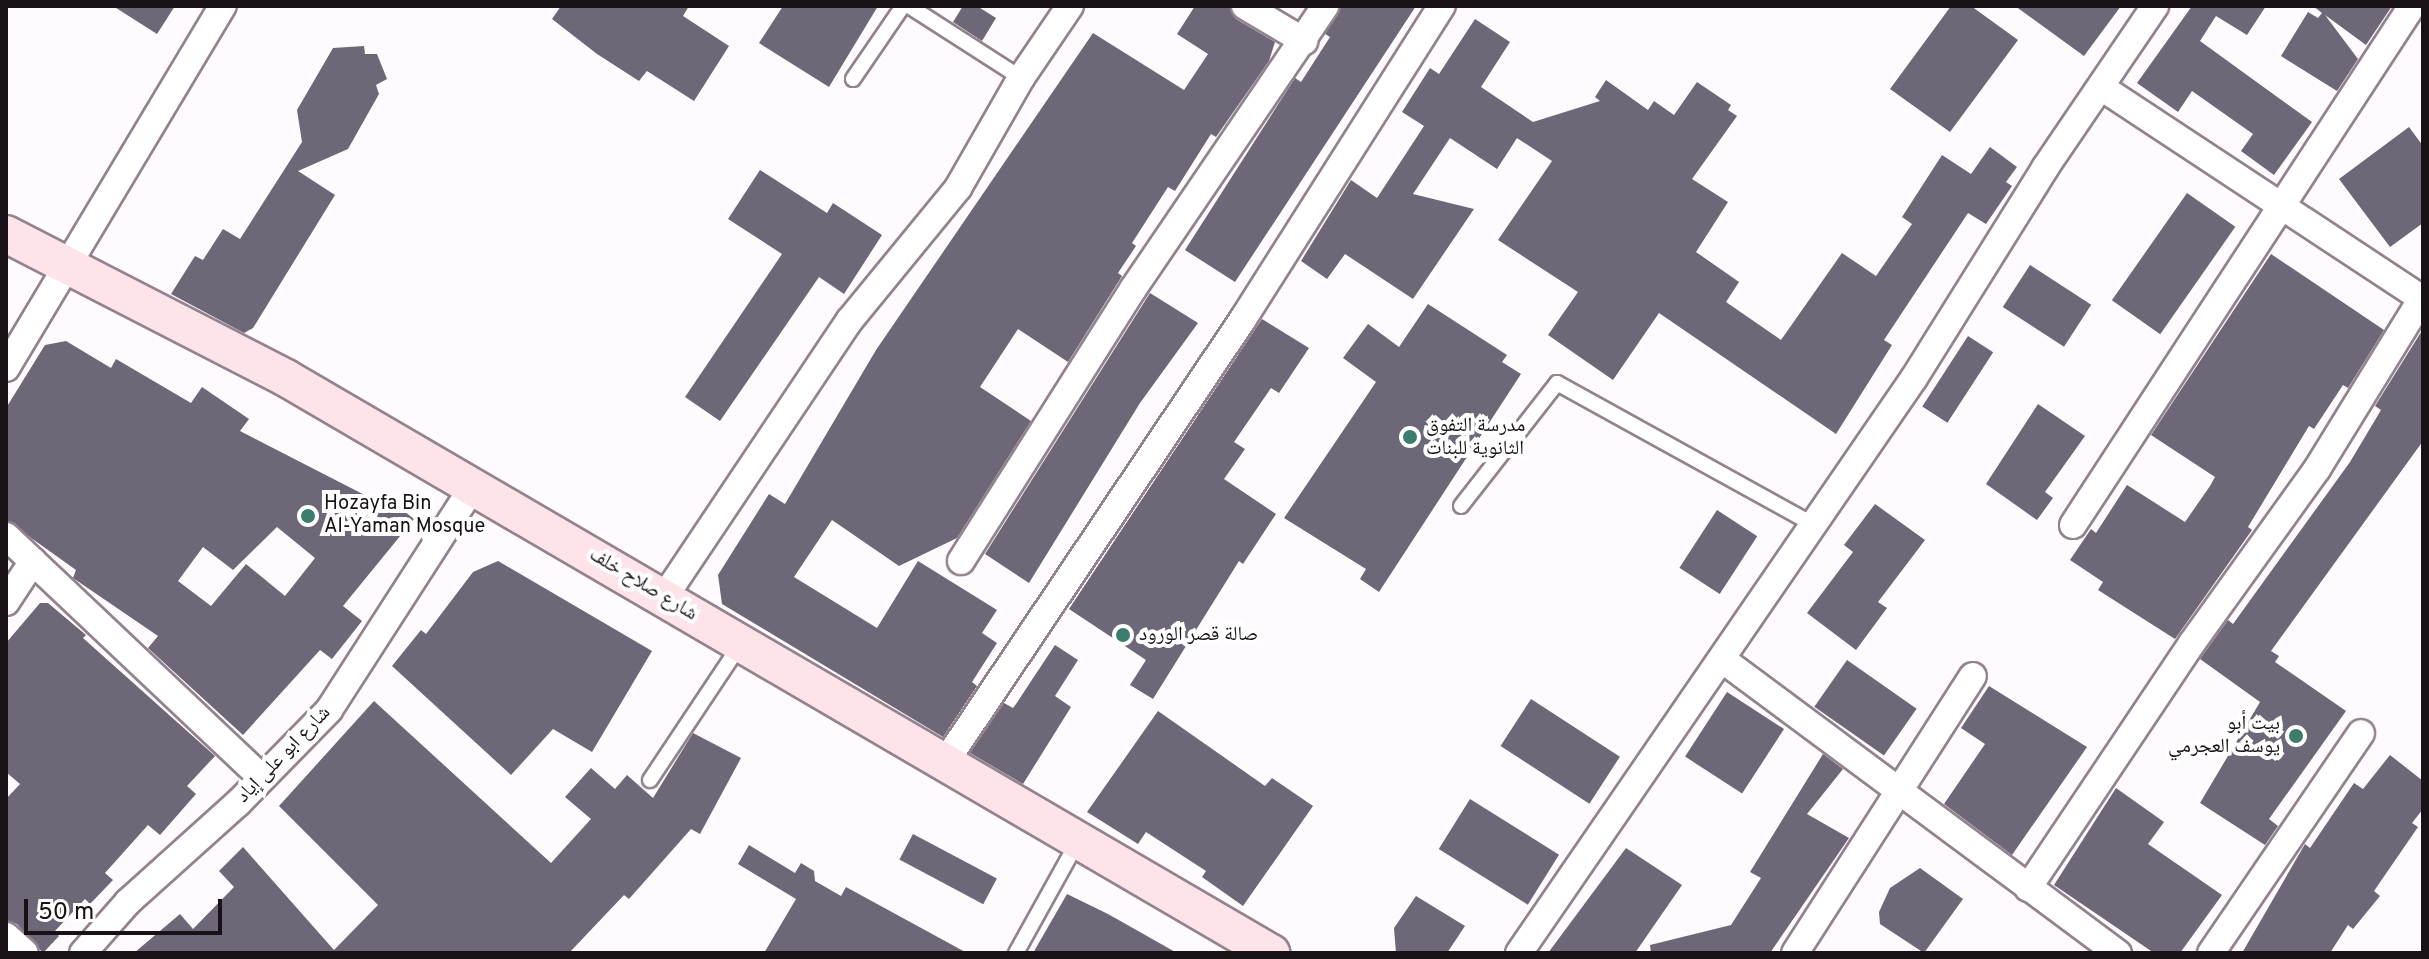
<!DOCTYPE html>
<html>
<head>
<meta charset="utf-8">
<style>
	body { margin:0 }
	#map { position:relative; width:2429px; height:959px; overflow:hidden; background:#fefafd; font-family:Overpass,"Noto Naskh Arabic",sans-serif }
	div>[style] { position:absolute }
	.building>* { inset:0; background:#6d6777; transform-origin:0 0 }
	.roads { filter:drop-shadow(2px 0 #92838e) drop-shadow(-2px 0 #92838e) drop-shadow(0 2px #92838e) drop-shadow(0 -2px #92838e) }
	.service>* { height:14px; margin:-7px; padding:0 7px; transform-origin:7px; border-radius:7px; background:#fff }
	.minor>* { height:26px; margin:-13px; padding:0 13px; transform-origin:13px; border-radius:13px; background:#fff }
	.secondary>* { height:36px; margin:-18px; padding:0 18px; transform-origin:18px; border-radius:18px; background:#fee4e9 }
	.dots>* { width:22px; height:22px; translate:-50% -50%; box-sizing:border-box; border:4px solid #fff; border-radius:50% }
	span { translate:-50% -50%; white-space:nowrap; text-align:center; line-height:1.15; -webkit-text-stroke:8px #fff; paint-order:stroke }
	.poi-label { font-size:20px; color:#181216 }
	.left { translate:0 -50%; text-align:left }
	.right { translate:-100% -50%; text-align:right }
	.street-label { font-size:20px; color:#181216 }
	.frame { position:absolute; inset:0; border:8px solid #181216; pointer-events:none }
	.scale { position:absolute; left:24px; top:899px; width:198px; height:36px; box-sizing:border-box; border:4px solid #181216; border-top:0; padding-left:10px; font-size:24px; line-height:28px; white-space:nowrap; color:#181216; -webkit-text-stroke:6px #fff; paint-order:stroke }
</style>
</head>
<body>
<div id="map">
	<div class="building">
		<div style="clip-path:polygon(113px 6px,175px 6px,157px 34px)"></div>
		<div style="clip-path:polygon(561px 6px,689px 6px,683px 16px,729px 46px,694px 101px,647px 71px,639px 81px,597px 54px,552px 19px)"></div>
		<div style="clip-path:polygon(783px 6px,878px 6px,829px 87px,759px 43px)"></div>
		<div style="clip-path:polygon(963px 6px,977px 6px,996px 18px,982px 41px,953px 22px)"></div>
		<div style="clip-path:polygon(1195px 6px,1229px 6px,1236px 19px,1275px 42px,1269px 61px,1216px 137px,1211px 134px,1175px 191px,1168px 187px,1132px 243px,1136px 246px,1118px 273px,1122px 276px,1068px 362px,1018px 329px,980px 387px,1031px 421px,957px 538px,899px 566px,832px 520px,794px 577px,877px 628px,918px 561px,997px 610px,982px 633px,997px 643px,972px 682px,977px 686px,943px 737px,722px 604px,718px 575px,769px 494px,785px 504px,876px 350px,1093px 33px,1184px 90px,1208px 54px,1177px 34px)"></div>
		<div style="clip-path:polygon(1341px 6px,1416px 6px,1235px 282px,1185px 250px,1295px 78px,1301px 82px,1330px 37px,1325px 34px)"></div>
		<div style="clip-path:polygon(1951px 6px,1971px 6px,2018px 40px,1950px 132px,1890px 89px)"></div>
		<div style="clip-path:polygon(2015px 6px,2121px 6px,2084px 56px)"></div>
		<div style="clip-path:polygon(2192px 6px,2266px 6px,2247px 35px,2216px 16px,2200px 41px,2312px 122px,2274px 175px,2241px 151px,2253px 134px,2192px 91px,2178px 112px,2137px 83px)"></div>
		<div style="clip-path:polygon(2313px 6px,2392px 6px,2366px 45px,2325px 15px,2358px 59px,2337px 91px,2281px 56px,2308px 12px,2318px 18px,2322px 13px)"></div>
		<div style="clip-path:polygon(1475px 19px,1510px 42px,1481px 87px,1533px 122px,1600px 101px,1595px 97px,1606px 80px,1648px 110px,1654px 101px,1674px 115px,1697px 82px,1731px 105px,1728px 110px,1737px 116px,1692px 179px,1728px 202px,1696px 252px,1739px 282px,1726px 302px,1781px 340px,1842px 253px,1876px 276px,1912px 224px,1902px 217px,1942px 155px,1971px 174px,1990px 147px,2017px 167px,2006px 182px,2012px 186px,1986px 224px,1968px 213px,1884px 340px,1892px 345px,1836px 434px,1659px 313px,1613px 380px,1548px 335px,1578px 292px,1498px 240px,1552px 161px,1517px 138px,1497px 169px,1450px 138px,1413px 194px,1474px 209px,1413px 299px,1345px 254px,1327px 279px,1301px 261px,1351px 180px,1377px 198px,1424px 126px,1402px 112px,1430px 68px,1439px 74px)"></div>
		<div style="clip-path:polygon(364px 46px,365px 54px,377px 54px,387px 79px,376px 85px,379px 94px,348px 149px,298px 171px,335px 195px,253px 328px,244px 333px,171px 294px,195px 256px,203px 260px,223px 229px,240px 239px,302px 142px,297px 110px,333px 48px)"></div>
		<div style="clip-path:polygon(2409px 127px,2423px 146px,2423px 223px,2390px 247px,2339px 179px)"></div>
		<div style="clip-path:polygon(760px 170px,827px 213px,833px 203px,882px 235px,844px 294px,819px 277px,720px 421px,685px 397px,782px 254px,728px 219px)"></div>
		<div style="left:2187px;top:193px;width:59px;height:131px;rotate:35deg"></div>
		<div style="clip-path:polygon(2271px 254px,2384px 330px,2348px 388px,2343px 385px,2314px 429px,2309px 426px,2248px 527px,2252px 530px,2175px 639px,2098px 590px,2103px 582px,2070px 560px,2091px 529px,2096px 533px,2127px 485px,2185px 522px,2210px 486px,2215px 477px,2151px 435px)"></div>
		<div style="left:2030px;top:265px;width:73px;height:50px;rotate:33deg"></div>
		<div style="clip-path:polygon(1150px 293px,1198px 323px,1140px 403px,1029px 583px,985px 554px)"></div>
		<div style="clip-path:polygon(1428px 304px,1507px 355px,1502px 362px,1521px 374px,1379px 592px,1360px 579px,1366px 569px,1284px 518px,1376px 382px,1343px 358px,1368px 324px,1399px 347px)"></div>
		<div style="clip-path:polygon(1262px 319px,1309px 348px,1279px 393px,1271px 388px,1234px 442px,1245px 449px,1224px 479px,1276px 514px,1243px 564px,1239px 561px,1153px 699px,1130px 685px,1146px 660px,1069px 609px)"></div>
		<div style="clip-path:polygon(2423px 329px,2423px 441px,2271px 651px,2279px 656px,2275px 662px,2346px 711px,2269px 819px,2278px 826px,2265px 845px,2200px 803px,2260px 702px,2200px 659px,2228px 620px,2233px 624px,2350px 462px,2381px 410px,2375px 406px)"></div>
		<div style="left:1968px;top:336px;width:30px;height:84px;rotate:33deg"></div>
		<div style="clip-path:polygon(evenodd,66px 341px,111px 368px,116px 359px,191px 403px,202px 387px,249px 419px,240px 431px,390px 508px,394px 503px,414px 519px,343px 606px,362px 621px,332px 659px,320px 650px,243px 735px,148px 648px,158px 636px,73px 578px,76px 570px,6px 520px,6px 408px,45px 345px,66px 341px,277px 527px,315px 558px,285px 596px,246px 564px,211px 606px,178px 581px,203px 547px,233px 570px,277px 527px)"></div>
		<div style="clip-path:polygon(2038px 404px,2085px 436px,2045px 492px,2053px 498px,2037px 520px,1986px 484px)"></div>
		<div style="clip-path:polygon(1875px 504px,1925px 540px,1878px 602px,1887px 608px,1856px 650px,1807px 613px,1853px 552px,1844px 545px)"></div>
		<div style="left:1717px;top:510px;width:48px;height:69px;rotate:33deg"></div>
		<div style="clip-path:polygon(498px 561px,652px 651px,592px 752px,553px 729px,511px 775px,392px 666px,421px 630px,426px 634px,473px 572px)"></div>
		<div style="clip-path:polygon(40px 603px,48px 603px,86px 635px,83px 638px,215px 756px,187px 786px,196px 794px,160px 835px,148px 825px,105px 873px,113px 880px,90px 904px,85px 899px,54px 932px,59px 936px,43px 953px,17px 924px,6px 920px,6px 799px,20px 784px,6px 772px,6px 643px)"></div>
		<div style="clip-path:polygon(1055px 645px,1078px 660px,1055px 696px,1071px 707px,1023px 784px,970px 753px,1004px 703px,1013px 708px,1016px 704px)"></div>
		<div style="left:1847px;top:660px;width:85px;height:57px;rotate:35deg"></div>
		<div style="clip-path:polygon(1989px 686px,2087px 747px,2012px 855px,1944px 804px,1985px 744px,1961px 728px)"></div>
		<div style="left:1727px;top:692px;width:68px;height:77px;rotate:33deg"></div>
		<div style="left:1531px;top:699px;width:106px;height:56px;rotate:33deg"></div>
		<div style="clip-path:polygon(374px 701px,551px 863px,591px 819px,565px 797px,591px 768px,615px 789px,627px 775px,653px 798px,693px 733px,741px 758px,700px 834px,691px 829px,629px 899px,624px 895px,569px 953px,134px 953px,180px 914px,193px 929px,234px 887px,219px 871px,243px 847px,334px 950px,378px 905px,279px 806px)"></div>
		<div style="clip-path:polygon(1158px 711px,1265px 786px,1272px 778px,1313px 806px,1243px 906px,1202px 877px,1206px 871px,1146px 832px,1138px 844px,1087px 812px)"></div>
		<div style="clip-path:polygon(1823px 754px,1843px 769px,1807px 814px,1849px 838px,1770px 953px,1651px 953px,1650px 945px,1731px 925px,1761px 878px,1750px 872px)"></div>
		<div style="clip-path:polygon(2390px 755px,2423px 781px,2423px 809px,2412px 823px,2418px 827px,2374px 891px,2380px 896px,2353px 929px,2348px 925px,2330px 953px,2242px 953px,2305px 844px,2310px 848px,2354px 783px,2363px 789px)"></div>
		<div style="clip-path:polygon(2116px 788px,2164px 822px,2148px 844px,2222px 895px,2180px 953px,2154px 953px,2054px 885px)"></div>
		<div style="left:1470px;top:799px;width:105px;height:59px;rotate:32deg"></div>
		<div style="left:913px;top:834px;width:95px;height:29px;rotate:28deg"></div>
		<div style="clip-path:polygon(749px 845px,795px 873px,801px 863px,814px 871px,815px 881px,841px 896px,846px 887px,967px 953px,764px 953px,796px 899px,738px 864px)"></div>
		<div style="clip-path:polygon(1626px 848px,1682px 885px,1635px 953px,1548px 953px)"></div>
		<div style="clip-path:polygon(1920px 868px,1963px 899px,1924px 953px,1880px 924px,1879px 912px,1890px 888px)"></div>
		<div style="clip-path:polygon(1067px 894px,1108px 914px,1177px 953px,1033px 953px)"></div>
		<div style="clip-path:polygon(1416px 896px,1465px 926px,1447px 953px,1396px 953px,1394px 928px)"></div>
	</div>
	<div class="roads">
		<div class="service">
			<div style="left:909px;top:6px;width:133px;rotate:32.7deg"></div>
			<div style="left:853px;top:79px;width:88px;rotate:-55.6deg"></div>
			<div style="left:1461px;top:506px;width:156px;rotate:-52deg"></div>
			<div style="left:1557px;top:383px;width:294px;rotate:28.9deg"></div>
			<div style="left:650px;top:780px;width:162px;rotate:-56.3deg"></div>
			<div style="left:1016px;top:953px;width:128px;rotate:-61deg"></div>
		</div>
		<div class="minor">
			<div style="left:1245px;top:6px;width:69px;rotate:30.7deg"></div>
			<div style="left:2101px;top:87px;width:386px;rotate:33.4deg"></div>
			<div style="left:6px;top:368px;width:422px;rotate:-59.1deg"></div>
			<div style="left:2073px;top:525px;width:620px;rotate:-56.85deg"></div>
			<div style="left:6px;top:536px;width:351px;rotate:43.4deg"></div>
			<div style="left:961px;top:561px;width:322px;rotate:-57.7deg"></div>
			<div style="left:1133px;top:289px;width:342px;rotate:-55.8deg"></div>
			<div style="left:665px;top:596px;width:332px;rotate:-56.2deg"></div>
			<div style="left:850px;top:320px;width:171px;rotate:-50.7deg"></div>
			<div style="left:958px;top:188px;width:127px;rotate:-60.2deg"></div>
			<div style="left:1021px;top:78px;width:87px;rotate:-55.8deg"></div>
			<div style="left:6px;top:602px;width:49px;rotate:-56.6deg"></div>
			<div style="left:1723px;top:660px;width:492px;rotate:36.6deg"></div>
			<div style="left:944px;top:764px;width:536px;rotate:-56.1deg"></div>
			<div style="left:1243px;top:319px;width:371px;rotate:-57.6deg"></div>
			<div style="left:2028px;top:888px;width:295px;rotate:-56.2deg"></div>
			<div style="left:2192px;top:643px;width:214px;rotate:-54.3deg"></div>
			<div style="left:2317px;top:469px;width:202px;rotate:-58.4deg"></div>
			<div style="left:6px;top:936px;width:25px;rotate:42deg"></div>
			<div style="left:83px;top:953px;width:68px;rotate:-48.6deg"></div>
			<div style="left:128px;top:902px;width:148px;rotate:-42deg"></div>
			<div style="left:238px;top:803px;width:130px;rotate:-45.6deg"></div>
			<div style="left:329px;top:710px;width:268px;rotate:-57.2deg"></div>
			<div style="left:1519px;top:953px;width:698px;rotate:-55.51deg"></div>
			<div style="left:1914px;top:378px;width:248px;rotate:-58deg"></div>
			<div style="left:2045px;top:168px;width:196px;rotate:-55.8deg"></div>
			<div style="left:1795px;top:953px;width:329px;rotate:-57.3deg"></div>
			<div style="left:2211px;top:953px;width:266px;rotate:-55.7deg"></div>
		</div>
		<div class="secondary">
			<div style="left:6px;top:234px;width:315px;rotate:27.2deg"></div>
			<div style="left:286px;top:378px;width:1141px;rotate:30.27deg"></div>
		</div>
	</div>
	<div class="dots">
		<div style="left:1410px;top:437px;background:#3c7d6e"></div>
		<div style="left:308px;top:516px;background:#3c7d6e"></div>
		<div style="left:1123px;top:635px;background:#3c7d6e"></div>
		<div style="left:2296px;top:736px;background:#3c7d6e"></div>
	</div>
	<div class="poi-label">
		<span class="left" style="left:1426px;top:438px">مدرسة التفوق<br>الثانوية للبنات</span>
		<span class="left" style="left:324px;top:516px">Hozayfa Bin<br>Al-Yaman Mosque</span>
		<span class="left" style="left:1139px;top:635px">صالة قصر الورود</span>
		<span class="right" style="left:2280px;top:736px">بيت أبو<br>يوسف العجرمي</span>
	</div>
	<div class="street-label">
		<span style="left:643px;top:585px;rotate:31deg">شارع صلاح خلف</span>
		<span style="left:284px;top:755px;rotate:-46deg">شارع ابو على إياد</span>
	</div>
	<div class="frame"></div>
	<div class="scale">50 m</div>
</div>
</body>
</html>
